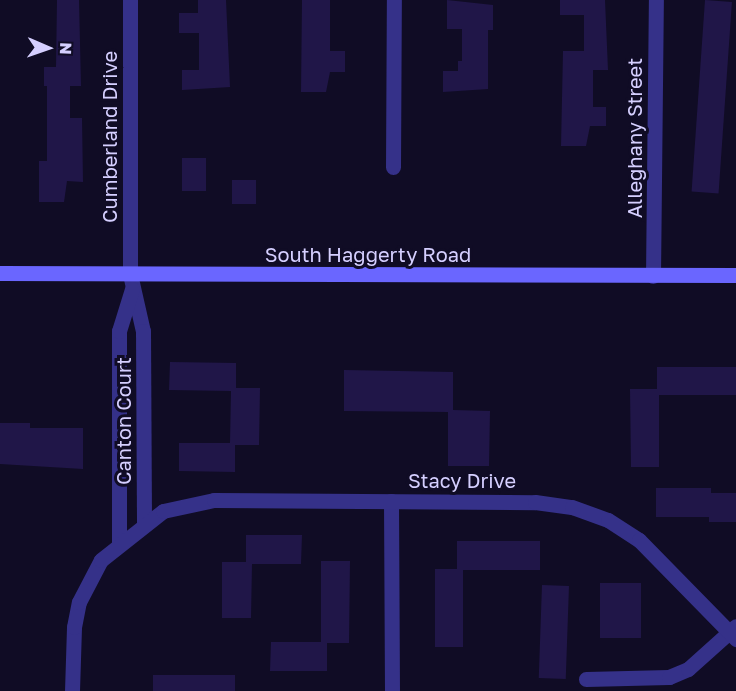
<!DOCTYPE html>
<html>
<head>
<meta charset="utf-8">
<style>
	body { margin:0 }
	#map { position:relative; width:736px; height:691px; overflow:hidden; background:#100c25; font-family:"Golos Text",sans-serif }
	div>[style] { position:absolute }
	.building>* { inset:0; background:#201648; transform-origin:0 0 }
	.street>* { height:15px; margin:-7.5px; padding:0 7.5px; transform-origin:7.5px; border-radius:7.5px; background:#353189 }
	.secondary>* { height:15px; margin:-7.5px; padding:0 7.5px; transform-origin:7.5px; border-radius:7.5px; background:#6a66ff }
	span { translate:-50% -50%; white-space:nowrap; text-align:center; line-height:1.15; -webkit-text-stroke:6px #100c25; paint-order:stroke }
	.street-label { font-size:20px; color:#d5cfff }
	.north { position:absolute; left:18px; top:18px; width:60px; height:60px; -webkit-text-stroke:4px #100c25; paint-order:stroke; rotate:92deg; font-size:16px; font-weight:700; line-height:24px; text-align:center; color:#d5cfff }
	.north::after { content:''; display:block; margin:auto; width:21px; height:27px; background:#d5cfff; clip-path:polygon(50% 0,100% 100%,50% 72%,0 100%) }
</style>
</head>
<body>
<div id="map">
	<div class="building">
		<div style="clip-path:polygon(57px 0,79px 0,81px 86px,70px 86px,70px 118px,82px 118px,83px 182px,67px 181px,64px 202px,39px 202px,39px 161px,47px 161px,47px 86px,44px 86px,44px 67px,56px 67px)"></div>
		<div style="clip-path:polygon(198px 0,226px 0,230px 87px,182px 90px,182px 70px,199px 70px,199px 33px,179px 33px,179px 13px,198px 13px)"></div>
		<div style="clip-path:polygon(302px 0,330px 0,330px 51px,345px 51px,345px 72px,330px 72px,326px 92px,301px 92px)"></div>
		<div style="clip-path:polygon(447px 0,493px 5px,493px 30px,488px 30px,488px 89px,443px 92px,443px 71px,458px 71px,458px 61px,462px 61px,462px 29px,447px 29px)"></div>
		<div style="clip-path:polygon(560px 0,605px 0,608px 70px,593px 70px,593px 107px,606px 107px,606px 126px,590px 126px,586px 146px,561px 146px,563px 51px,584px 51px,584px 15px,560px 15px)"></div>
		<div style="left:705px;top:0;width:27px;height:192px;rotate:4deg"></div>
		<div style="left:182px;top:158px;width:24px;height:33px"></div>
		<div style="left:232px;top:180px;width:24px;height:24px"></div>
		<div style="clip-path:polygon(170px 362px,236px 363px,236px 388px,260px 388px,259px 445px,235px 445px,235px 472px,179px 471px,179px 443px,230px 443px,231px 391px,169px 390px)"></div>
		<div style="clip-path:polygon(657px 367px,736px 367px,736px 395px,659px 395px,659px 467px,631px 467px,630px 389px,657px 389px)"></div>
		<div style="clip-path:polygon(344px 370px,453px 372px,453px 410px,490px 411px,489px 466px,448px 466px,448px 412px,344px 411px)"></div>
		<div style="clip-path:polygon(0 423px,30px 423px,30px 428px,83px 428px,83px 469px,0 464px)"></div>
		<div style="clip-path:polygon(656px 488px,711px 488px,711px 493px,736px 493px,736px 522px,709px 522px,709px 517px,656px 517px)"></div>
		<div style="clip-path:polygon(246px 535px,302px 535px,301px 564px,252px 564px,251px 618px,222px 618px,222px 562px,246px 562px)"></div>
		<div style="clip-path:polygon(457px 541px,540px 541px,540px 570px,463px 570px,463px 647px,435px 647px,435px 569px,457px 569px)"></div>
		<div style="clip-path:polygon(321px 561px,350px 561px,349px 643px,327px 643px,327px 671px,270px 671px,271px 642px,321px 642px)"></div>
		<div style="left:600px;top:583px;width:41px;height:55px"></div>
		<div style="left:542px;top:585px;width:27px;height:93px;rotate:2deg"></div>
		<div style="left:153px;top:675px;width:82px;height:16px"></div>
	</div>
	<div class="street">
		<div style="left:130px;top:0;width:274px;rotate:90deg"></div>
		<div style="left:130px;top:274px;width:58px;rotate:77.2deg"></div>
		<div style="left:143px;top:331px;width:194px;rotate:89.7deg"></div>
		<div style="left:393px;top:167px;width:167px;rotate:-89.7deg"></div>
		<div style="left:653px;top:276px;width:276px;rotate:-89.4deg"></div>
		<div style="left:391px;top:501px;width:190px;rotate:89.7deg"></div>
		<div style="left:119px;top:543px;width:212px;rotate:-90deg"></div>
		<div style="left:119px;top:331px;width:44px;rotate:-72.8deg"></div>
		<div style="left:586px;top:679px;width:83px;rotate:-1.4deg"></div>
		<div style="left:669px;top:677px;width:21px;rotate:-23deg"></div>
		<div style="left:688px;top:669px;width:64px;rotate:-41.9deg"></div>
		<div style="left:72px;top:691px;width:64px;rotate:-88.2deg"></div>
		<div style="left:74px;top:627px;width:25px;rotate:-79deg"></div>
		<div style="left:79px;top:602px;width:47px;rotate:-62.4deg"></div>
		<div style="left:101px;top:560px;width:79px;rotate:-38.3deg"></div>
		<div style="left:163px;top:511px;width:52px;rotate:-12.2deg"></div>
		<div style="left:214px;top:500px;width:321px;rotate:0.4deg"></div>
		<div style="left:535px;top:502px;width:37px;rotate:8deg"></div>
		<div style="left:572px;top:507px;width:38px;rotate:20deg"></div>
		<div style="left:608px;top:520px;width:37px;rotate:33deg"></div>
		<div style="left:639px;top:540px;width:139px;rotate:45.6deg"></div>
	</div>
	<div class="secondary">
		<div style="left:0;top:273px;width:736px;rotate:0.16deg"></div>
	</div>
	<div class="street-label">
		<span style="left:109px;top:137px;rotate:-90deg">Cumberland Drive</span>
		<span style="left:634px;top:138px;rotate:-90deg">Alleghany Street</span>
		<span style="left:368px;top:254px">South Haggerty Road</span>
		<span style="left:123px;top:421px;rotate:-90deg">Canton Court</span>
		<span style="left:462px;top:480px">Stacy Drive</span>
	</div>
	<div class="north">N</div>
</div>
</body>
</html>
